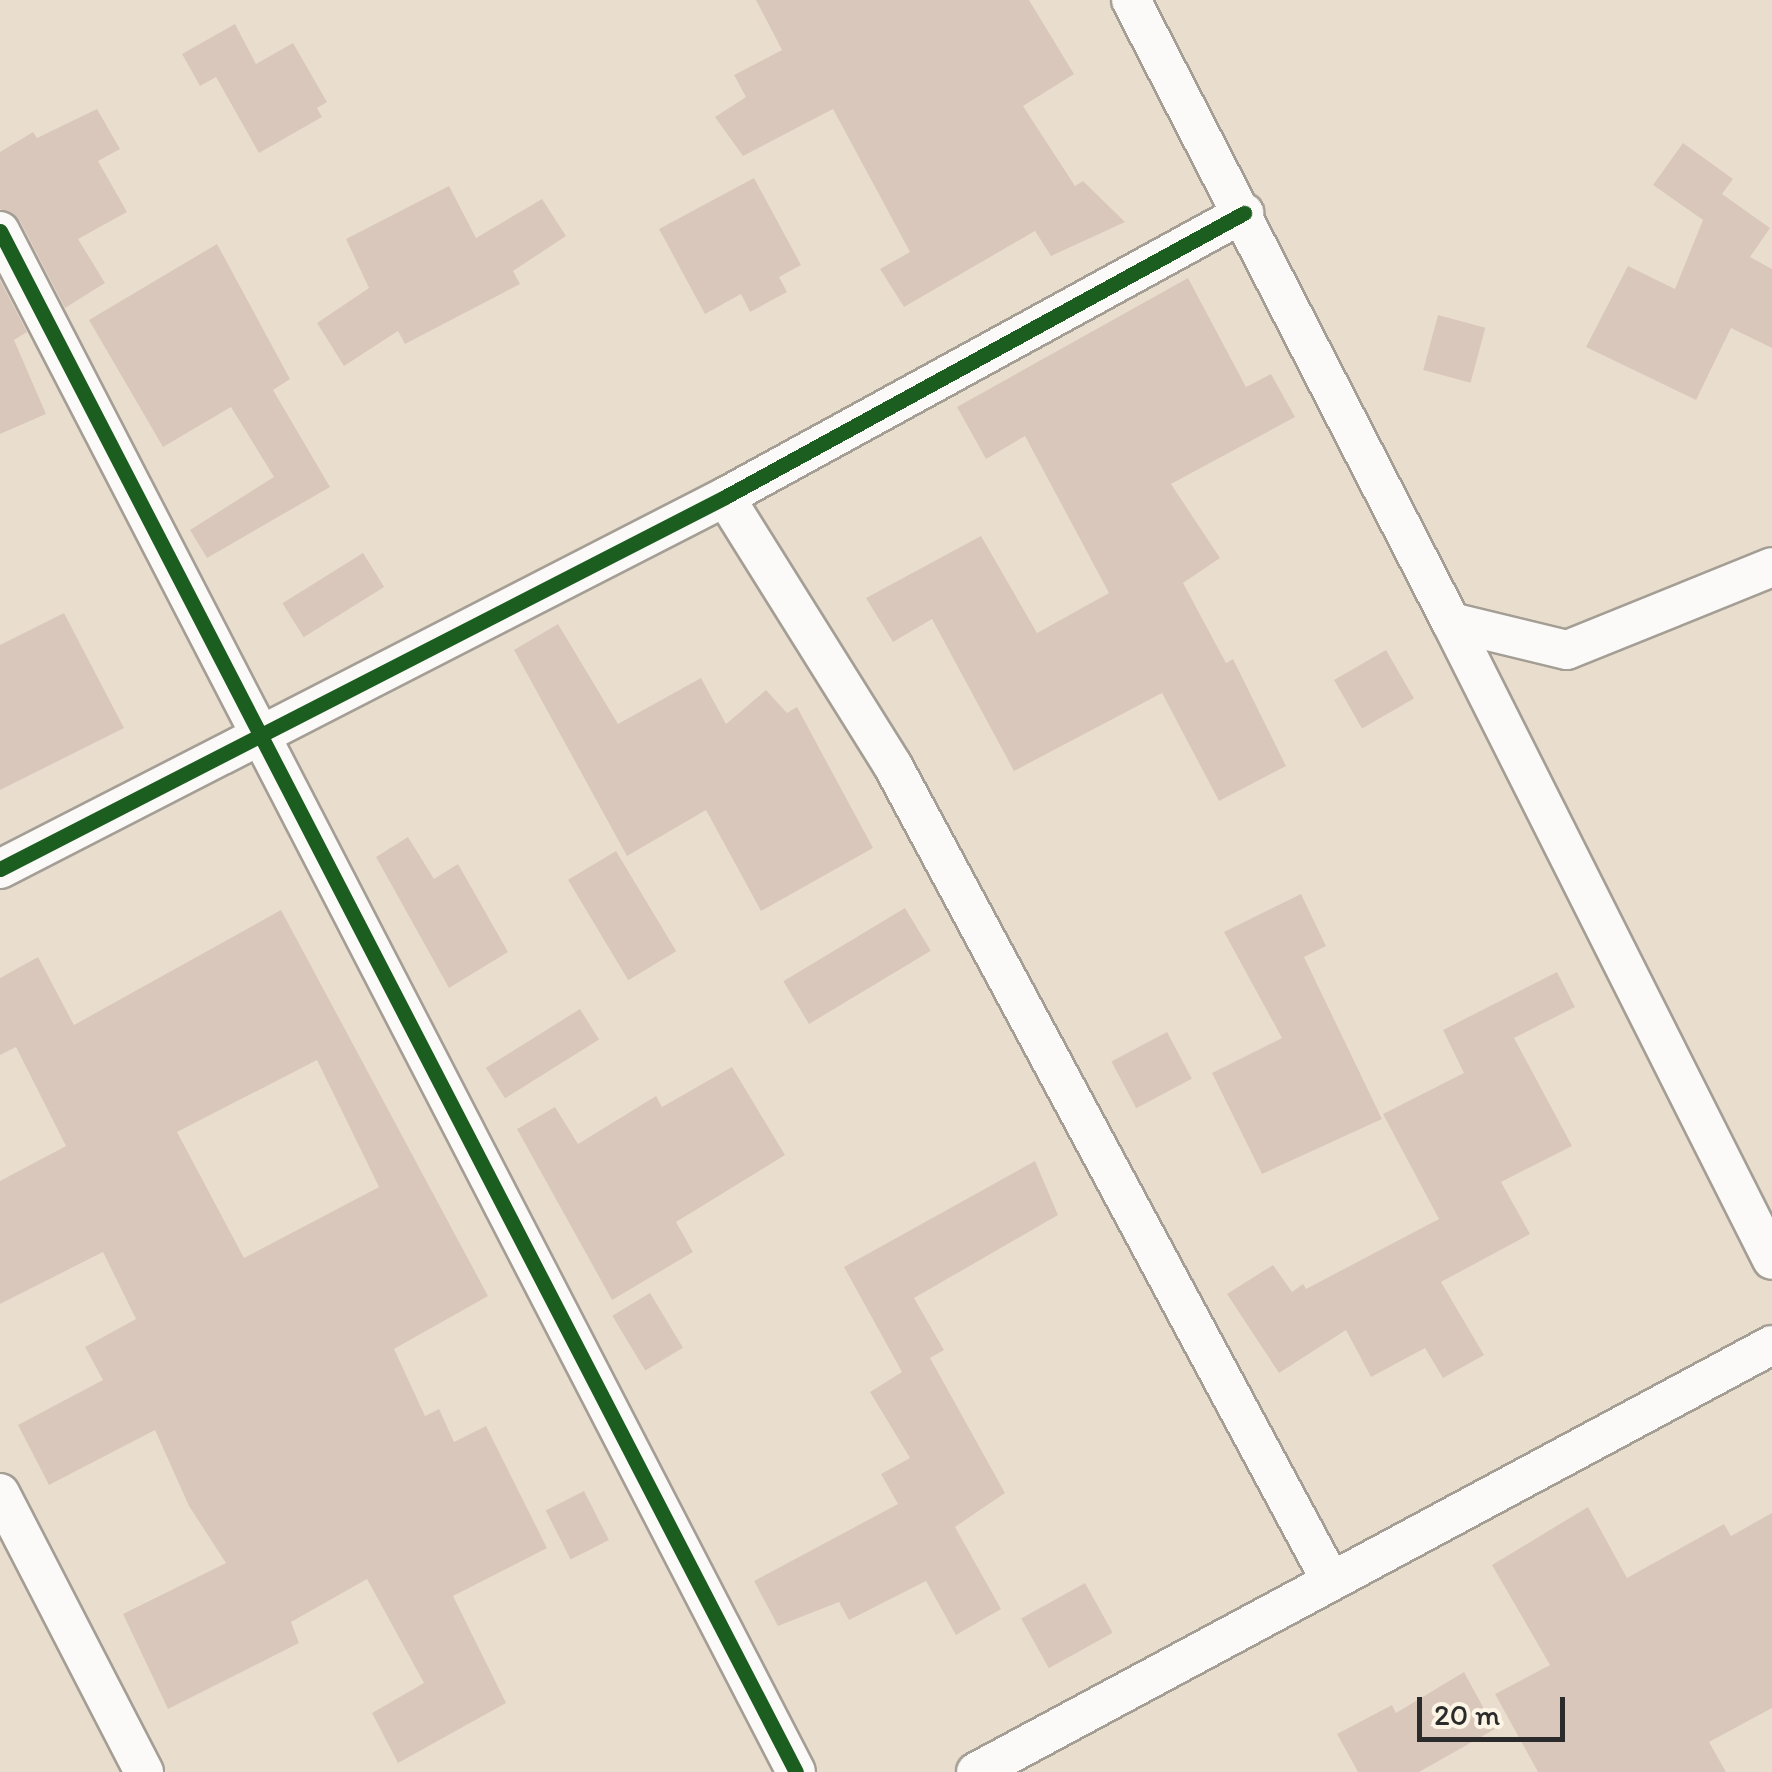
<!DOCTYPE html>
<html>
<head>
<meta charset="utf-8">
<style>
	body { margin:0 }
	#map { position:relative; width:1772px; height:1772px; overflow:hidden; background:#e9dece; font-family:Itim,sans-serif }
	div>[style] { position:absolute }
	.building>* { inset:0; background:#dac7bb; transform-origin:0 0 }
	.roads { filter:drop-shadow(2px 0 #a49e95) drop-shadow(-2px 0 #a49e95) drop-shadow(0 2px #a49e95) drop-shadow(0 -2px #a49e95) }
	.street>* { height:38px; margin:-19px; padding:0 19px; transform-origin:19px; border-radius:19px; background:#fcfaf8 }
	.cycleway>* { height:15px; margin:-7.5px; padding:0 7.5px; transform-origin:7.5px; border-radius:7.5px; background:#1b5e20 }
	span { translate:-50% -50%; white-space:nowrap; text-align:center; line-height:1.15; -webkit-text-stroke:10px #fcf5e5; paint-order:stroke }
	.scale { position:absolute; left:1417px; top:1697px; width:148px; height:45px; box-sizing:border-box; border:5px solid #2b2b2b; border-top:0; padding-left:12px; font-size:30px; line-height:35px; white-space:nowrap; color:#2b2b2b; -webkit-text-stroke:8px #fcf5e5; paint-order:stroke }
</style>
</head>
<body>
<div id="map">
	<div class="building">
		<div style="clip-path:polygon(756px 0,1029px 0,1074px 74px,1023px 106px,1075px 186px,1083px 181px,1125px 222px,1051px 256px,1035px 231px,904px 307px,880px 269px,910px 252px,833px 109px,743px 156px,715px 117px,746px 97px,734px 75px,782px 50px)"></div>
		<div style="clip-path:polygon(235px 24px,256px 64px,293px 43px,327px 102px,317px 108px,322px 117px,259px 153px,216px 77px,200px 86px,182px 54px)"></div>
		<div style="clip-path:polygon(97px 109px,120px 149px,98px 161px,127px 212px,78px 239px,105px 283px,65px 308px,20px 221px,0 209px,0 152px,33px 132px,37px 138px)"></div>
		<div style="clip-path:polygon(1683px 143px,1733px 179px,1722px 194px,1770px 228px,1750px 257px,1772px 269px,1772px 348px,1731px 328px,1696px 400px,1586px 347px,1628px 266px,1675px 289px,1703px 220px,1653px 185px)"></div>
		<div style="clip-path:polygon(754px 178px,801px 265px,779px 277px,787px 292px,750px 312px,741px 294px,705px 314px,659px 229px)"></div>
		<div style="clip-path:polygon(449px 186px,476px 238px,542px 199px,566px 236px,513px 271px,520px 284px,405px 344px,398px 331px,344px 366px,317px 323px,369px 288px,346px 239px)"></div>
		<div style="clip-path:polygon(217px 244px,290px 379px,273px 390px,330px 487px,207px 558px,190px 530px,274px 477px,231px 407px,163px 447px,89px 320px)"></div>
		<div style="clip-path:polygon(1188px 278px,1246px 387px,1271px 374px,1295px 417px,1171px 484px,1220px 558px,1183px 583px,1226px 663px,1233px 659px,1286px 766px,1219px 801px,1162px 693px,1014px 771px,932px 619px,893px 642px,866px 598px,981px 536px,1037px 633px,1109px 593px,1025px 436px,986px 459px,957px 407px)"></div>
		<div style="clip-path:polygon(0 280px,27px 332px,14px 340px,46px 414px,0 434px)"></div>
		<div style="left:1438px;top:315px;width:49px;height:57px;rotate:15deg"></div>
		<div style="left:363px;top:553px;width:40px;height:95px;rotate:58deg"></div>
		<div style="clip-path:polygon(64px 613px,124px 728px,0 790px,0 645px)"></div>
		<div style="clip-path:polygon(558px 624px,618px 724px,701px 678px,726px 724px,766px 690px,787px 713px,797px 707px,873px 848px,761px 911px,706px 810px,627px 856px,514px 650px)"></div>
		<div style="left:1386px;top:650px;width:56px;height:60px;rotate:60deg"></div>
		<div style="clip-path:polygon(408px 837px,434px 879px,458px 864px,508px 952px,449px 988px,376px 857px)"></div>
		<div style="left:616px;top:851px;width:117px;height:56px;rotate:59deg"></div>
		<div style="clip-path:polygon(1301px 894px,1326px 946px,1304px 957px,1382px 1119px,1262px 1174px,1212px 1073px,1282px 1038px,1224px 932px)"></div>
		<div style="left:905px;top:908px;width:50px;height:142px;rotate:59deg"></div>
		<div style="clip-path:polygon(evenodd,281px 910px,488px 1296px,394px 1349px,425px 1416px,439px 1409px,454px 1442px,486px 1426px,547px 1548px,453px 1596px,506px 1703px,398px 1763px,372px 1713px,424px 1683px,367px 1579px,291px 1622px,299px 1643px,168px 1709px,123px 1614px,226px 1563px,189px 1506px,155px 1430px,49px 1485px,18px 1425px,103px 1380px,85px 1347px,136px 1319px,103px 1252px,0 1304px,0 1181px,66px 1146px,16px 1047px,0 1055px,0 978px,38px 957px,74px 1025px,281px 910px,317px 1060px,379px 1187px,244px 1258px,177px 1132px,317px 1060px)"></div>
		<div style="clip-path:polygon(1557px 972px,1575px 1007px,1514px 1038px,1572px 1146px,1501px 1182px,1530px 1234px,1441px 1282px,1484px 1355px,1443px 1378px,1425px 1348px,1371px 1377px,1346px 1330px,1279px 1373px,1227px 1294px,1273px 1265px,1292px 1292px,1303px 1284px,1306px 1289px,1439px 1219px,1383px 1114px,1464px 1073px,1443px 1030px)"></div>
		<div style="left:580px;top:1009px;width:36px;height:111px;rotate:58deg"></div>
		<div style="left:1167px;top:1032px;width:53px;height:63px;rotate:62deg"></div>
		<div style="clip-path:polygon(732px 1067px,785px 1155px,676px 1222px,693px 1252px,612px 1300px,517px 1129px,555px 1107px,578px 1144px,656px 1096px,662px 1107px)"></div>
		<div style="clip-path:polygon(1035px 1161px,1058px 1215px,914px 1298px,944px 1350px,930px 1358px,1005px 1493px,955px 1527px,1001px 1609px,956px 1635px,926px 1581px,849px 1620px,839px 1602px,778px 1626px,754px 1581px,898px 1504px,881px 1474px,910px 1458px,870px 1392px,902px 1372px,844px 1267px)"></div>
		<div style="left:650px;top:1293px;width:64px;height:44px;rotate:59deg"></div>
		<div style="left:584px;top:1491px;width:55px;height:43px;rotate:63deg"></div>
		<div style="clip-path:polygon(1588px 1507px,1627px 1578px,1724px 1524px,1731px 1536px,1772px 1513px,1772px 1708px,1709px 1742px,1726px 1772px,1538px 1772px,1495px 1694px,1550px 1665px,1492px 1565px)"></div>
		<div style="left:1085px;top:1583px;width:57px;height:73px;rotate:61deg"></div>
		<div style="clip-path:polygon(1464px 1672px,1495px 1729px,1419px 1772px,1358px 1772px,1337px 1734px,1392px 1705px,1396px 1713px)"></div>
	</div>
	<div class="roads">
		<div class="street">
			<div style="left:1131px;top:0;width:699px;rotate:62.78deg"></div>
			<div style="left:1451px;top:622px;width:119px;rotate:13.6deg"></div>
			<div style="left:1567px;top:650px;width:221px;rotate:-22deg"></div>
			<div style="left:0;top:231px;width:1734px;rotate:62.68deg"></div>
			<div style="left:725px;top:497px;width:317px;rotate:58deg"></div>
			<div style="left:893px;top:766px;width:925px;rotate:61.75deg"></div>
			<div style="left:1451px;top:622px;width:714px;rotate:63.29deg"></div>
			<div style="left:0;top:869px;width:815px;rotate:-27.16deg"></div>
			<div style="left:725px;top:497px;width:592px;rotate:-28.69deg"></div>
			<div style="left:0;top:1493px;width:314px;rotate:62.7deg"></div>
			<div style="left:976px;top:1772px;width:903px;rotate:-28.21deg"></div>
		</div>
	</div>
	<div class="cycleway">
		<div style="left:0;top:231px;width:1734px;rotate:62.68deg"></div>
		<div style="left:0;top:869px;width:815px;rotate:-27.16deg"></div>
		<div style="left:725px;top:497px;width:592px;rotate:-28.69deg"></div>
	</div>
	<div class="scale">20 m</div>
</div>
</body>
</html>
